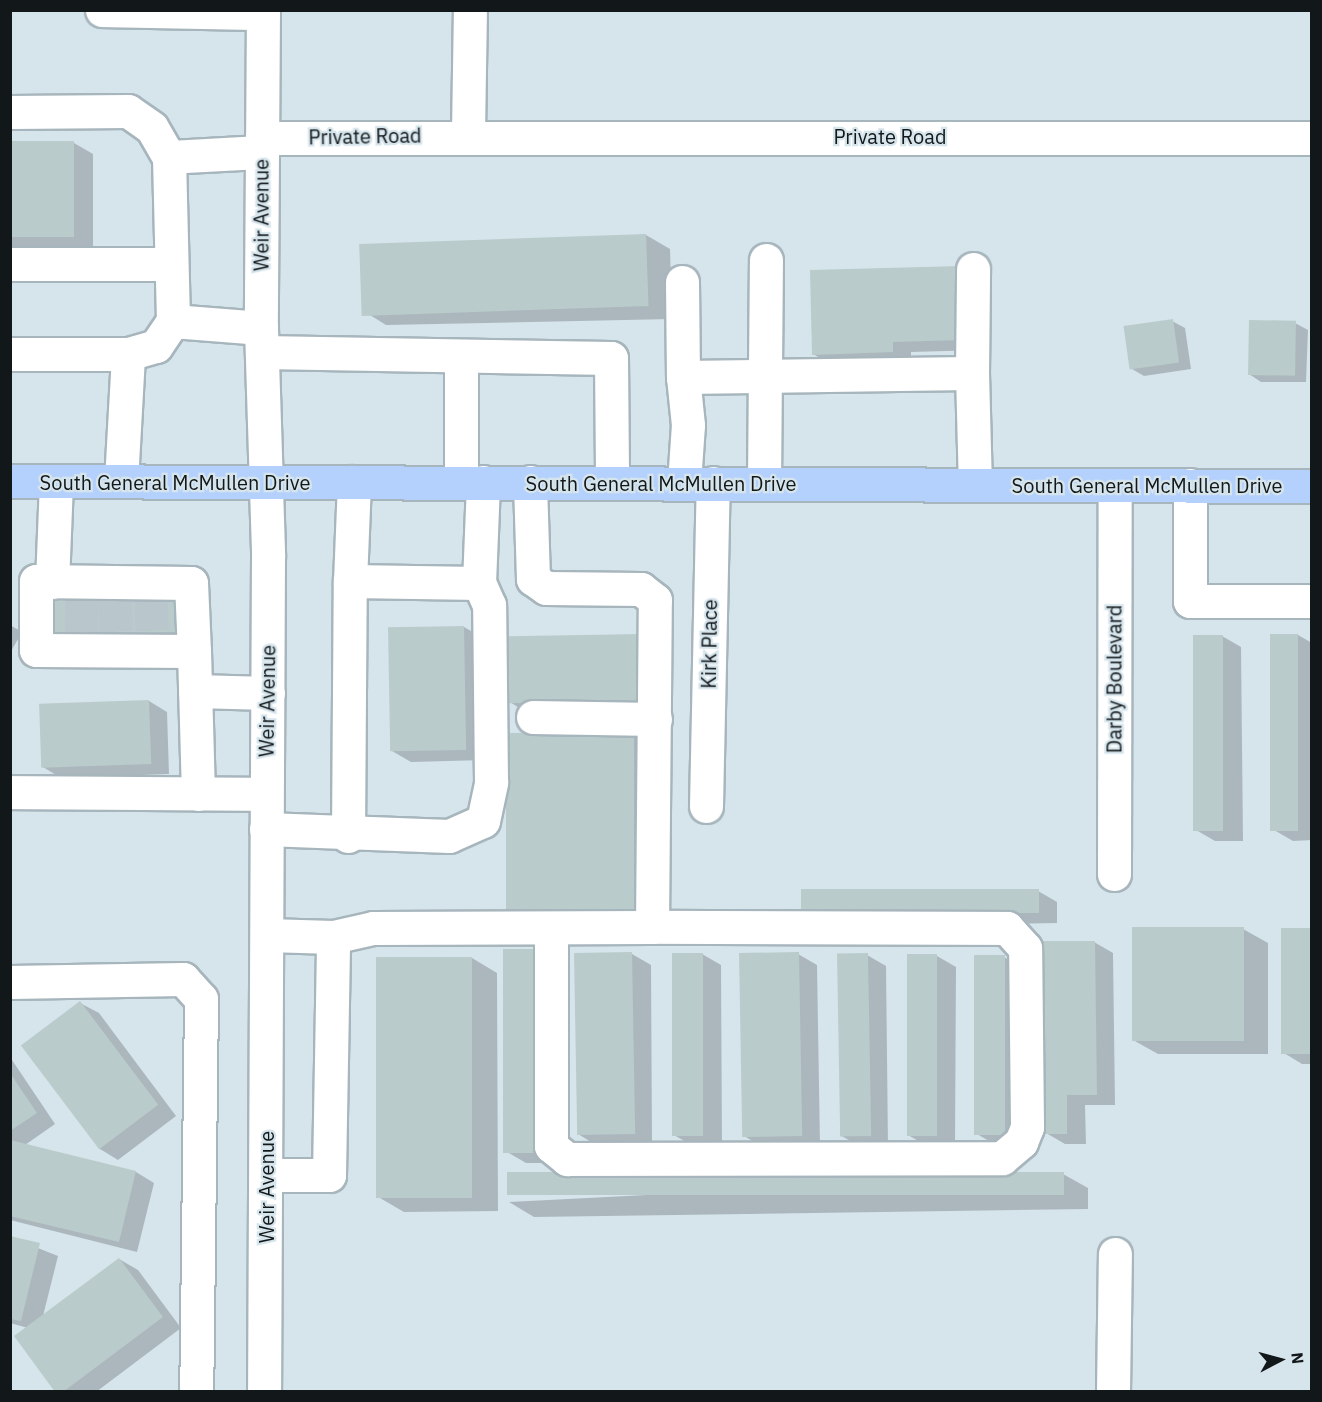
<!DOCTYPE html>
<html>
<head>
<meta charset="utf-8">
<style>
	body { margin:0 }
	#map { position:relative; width:1322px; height:1402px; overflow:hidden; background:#d6e5ec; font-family:"IBM Plex Sans",sans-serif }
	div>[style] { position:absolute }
	.shadow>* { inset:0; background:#0003; transform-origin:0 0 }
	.building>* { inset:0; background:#bacbcb; transform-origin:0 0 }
	.minor-tunnel>* { height:33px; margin-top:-16.5px; transform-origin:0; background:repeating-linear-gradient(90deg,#b9c6cc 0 33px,transparent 0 49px) }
	.roads { filter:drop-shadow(2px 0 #a7b5bc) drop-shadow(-2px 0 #a7b5bc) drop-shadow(0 2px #a7b5bc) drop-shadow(0 -2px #a7b5bc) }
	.minor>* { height:33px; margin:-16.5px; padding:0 16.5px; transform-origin:16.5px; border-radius:16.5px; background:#fff }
	.major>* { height:33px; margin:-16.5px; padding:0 16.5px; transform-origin:16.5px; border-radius:16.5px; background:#b4d1fe }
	span { translate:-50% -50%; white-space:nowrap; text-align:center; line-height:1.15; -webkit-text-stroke:4.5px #d6e5ec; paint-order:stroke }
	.street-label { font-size:20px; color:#12171a }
	.frame { position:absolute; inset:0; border:12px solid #12171a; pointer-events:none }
	.north { position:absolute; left:1250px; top:1330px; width:60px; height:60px; -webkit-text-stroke:4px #d6e5ec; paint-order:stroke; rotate:84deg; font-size:16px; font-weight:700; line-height:24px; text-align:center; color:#12171a }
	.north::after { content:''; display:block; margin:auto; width:21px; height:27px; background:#12171a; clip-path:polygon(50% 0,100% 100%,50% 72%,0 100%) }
</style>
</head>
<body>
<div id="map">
	<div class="shadow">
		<div style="clip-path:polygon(10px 143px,74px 143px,93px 154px,93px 248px,10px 247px)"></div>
		<div style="clip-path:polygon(646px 235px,670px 249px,672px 319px,386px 325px,362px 310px)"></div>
		<div style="clip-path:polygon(811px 271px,982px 350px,911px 352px,911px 362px,832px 365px,813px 354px)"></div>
		<div style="clip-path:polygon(1172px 321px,1185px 328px,1191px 369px,1144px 376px,1132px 369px)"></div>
		<div style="clip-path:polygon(1295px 323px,1308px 330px,1306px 382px,1261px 382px,1249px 374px)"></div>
		<div style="clip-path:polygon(180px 598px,200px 642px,69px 643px,50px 633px)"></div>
		<div style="left:10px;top:625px;width:14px;height:127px;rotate:30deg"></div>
		<div style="clip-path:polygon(464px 627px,483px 638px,485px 760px,411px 762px,392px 751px)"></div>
		<div style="clip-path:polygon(1298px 635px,1312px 643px,1312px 840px,1293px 841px,1274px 830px,1272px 636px)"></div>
		<div style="clip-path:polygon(1222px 636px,1241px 647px,1243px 841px,1215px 841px,1196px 830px)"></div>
		<div style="clip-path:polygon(507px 637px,661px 711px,526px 712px,508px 701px)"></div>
		<div style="clip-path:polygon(149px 701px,167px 712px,169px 774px,61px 778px,43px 767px)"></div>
		<div style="clip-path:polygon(633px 735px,658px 749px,659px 924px,533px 925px)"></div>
		<div style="clip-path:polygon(1038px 891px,1057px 902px,1057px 923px,821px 927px)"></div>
		<div style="clip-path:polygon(1243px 929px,1268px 943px,1268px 1054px,1158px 1054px,1133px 1040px)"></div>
		<div style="clip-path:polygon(1312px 930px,1312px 1064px,1302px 1064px,1284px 1053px)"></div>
		<div style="clip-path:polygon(1094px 942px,1113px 953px,1115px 1105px,1085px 1105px,1086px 1144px,1065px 1144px,1046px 1133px)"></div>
		<div style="clip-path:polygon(533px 950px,552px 961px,554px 1163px,526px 1163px,507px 1152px)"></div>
		<div style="clip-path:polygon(632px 954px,651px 965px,652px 1144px,596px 1145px,578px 1134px)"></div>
		<div style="clip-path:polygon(702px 954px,721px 965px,722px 1146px,693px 1146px,674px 1135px)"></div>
		<div style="clip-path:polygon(798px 954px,817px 965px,820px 1146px,763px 1147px,744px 1136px)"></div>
		<div style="clip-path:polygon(867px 955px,886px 966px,888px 1146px,859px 1146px,840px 1135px)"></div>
		<div style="clip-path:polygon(908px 955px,937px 956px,956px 967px,955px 1146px,927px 1146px,908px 1135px)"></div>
		<div style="clip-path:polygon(1004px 957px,1023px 968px,1024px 1145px,996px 1145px,977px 1134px)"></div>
		<div style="clip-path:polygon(472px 958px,497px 973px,498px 1211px,404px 1212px,380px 1198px,378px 959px)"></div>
		<div style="clip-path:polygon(80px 1003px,99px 1013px,176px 1116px,118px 1160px,100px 1149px)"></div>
		<div style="clip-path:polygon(12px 1060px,55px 1124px,25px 1145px,136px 1172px,154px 1183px,137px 1252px,10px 1220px)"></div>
		<div style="clip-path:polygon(1063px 1174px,1088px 1188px,1088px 1209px,534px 1217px,509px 1202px)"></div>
		<div style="clip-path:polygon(10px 1237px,58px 1256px,43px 1316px,119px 1259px,138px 1270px,181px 1328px,96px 1392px,57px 1392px,28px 1328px,10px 1323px)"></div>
	</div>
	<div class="building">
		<div style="left:10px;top:141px;width:64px;height:96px"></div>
		<div style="left:646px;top:234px;width:72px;height:287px;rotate:88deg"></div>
		<div style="clip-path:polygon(961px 266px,964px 340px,893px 342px,893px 352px,812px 355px,810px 270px)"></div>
		<div style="left:1173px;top:319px;width:44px;height:50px;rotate:82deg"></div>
		<div style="left:1249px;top:320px;width:47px;height:55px;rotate:1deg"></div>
		<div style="left:180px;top:597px;width:35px;height:132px;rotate:88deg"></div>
		<div style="left:464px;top:626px;width:124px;height:76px;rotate:89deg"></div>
		<div style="left:642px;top:634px;width:67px;height:137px;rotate:89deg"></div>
		<div style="left:1270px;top:634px;width:28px;height:197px"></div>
		<div style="left:1193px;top:635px;width:30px;height:196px"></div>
		<div style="left:149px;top:700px;width:64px;height:110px;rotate:88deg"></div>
		<div style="left:634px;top:733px;width:178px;height:128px;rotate:90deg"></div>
		<div style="left:1039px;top:889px;width:24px;height:238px;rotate:90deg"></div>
		<div style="left:1132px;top:927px;width:112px;height:114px"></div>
		<div style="left:1312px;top:928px;width:126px;height:31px;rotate:90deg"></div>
		<div style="clip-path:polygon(1043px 941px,1095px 941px,1097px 1095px,1067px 1095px,1067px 1134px,1045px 1134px)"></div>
		<div style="left:503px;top:949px;width:31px;height:204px"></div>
		<div style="left:632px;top:952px;width:182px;height:58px;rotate:89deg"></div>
		<div style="left:799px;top:952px;width:184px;height:60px;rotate:89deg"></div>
		<div style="left:672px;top:953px;width:31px;height:183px"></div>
		<div style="left:868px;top:953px;width:183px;height:31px;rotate:89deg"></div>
		<div style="left:907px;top:954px;width:30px;height:182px"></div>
		<div style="left:974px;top:955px;width:31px;height:180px"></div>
		<div style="left:472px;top:957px;width:241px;height:96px;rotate:90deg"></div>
		<div style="left:80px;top:1001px;width:130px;height:74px;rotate:53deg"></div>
		<div style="clip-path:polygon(10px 1073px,37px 1113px,10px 1131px)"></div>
		<div style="clip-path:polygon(10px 1140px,136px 1171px,119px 1242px,10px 1216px)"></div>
		<div style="left:1064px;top:1172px;width:23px;height:557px;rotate:90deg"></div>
		<div style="clip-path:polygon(10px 1236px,40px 1243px,21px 1321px,10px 1319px)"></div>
		<div style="clip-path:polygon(119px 1258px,163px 1317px,63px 1392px,55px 1392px,14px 1336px)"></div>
	</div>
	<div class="minor-tunnel">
		<div style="left:151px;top:597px;width:35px;rotate:88deg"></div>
		<div style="left:115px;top:598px;width:35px;rotate:88deg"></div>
		<div style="left:81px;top:633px;width:35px;rotate:-88deg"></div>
	</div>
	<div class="roads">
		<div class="minor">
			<div style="left:102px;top:10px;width:161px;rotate:1.1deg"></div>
			<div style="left:263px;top:10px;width:318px;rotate:90.4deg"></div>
			<div style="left:261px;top:328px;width:229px;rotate:88.2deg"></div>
			<div style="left:268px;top:557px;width:835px;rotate:90.27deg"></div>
			<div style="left:10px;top:112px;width:118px;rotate:-0.5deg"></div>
			<div style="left:128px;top:111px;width:29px;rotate:35deg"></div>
			<div style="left:152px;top:128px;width:34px;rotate:60deg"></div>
			<div style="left:468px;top:133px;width:123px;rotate:-89.1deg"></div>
			<div style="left:262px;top:138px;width:1050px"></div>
			<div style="left:10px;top:264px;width:161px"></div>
			<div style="left:682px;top:282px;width:95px;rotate:89.4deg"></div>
			<div style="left:173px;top:321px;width:88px;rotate:4.5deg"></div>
			<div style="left:263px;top:352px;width:348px;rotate:1deg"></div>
			<div style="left:611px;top:358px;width:125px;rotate:89.5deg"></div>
			<div style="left:10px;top:354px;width:118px"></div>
			<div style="left:972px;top:373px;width:104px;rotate:-89.4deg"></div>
			<div style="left:121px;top:481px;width:127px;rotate:-86.8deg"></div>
			<div style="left:128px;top:354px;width:29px;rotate:-16deg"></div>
			<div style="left:156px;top:346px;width:30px;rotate:-56deg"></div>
			<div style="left:173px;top:321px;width:164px;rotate:-91.4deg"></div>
			<div style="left:169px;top:157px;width:93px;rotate:-3.1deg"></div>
			<div style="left:354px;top:482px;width:99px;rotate:92.3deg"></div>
			<div style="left:350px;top:581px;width:129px;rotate:0.9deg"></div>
			<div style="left:461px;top:482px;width:126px;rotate:-90deg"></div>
			<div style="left:684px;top:483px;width:58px;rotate:-86.1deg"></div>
			<div style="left:688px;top:425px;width:48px;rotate:-95.9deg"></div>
			<div style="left:683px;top:377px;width:289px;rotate:-0.8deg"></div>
			<div style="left:972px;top:373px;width:111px;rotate:88.5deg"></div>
			<div style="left:764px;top:483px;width:223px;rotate:-89.5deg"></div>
			<div style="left:1190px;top:485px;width:116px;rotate:90deg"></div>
			<div style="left:1190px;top:601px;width:122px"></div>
			<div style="left:52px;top:582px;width:101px;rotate:-87.7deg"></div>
			<div style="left:194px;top:651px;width:158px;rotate:-179.6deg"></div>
			<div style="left:36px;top:650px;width:69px;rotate:-90deg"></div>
			<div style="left:36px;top:581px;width:155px;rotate:0.7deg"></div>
			<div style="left:191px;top:583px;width:68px;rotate:87.5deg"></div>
			<div style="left:194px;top:651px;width:143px;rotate:88.4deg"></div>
			<div style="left:195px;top:691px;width:73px;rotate:1.6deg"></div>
			<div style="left:533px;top:717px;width:122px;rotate:0.9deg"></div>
			<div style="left:10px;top:792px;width:256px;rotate:0.4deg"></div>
			<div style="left:706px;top:806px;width:323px;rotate:-88.8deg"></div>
			<div style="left:266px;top:829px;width:183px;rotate:2.2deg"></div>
			<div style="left:449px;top:836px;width:37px;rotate:-24deg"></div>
			<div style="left:483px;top:821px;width:40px;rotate:-78deg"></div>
			<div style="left:491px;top:782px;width:177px;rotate:-90.6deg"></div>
			<div style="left:489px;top:605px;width:24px;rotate:-114deg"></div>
			<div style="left:479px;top:583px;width:101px;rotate:-87.7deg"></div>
			<div style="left:348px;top:836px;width:255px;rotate:-89.6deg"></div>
			<div style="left:1114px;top:874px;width:389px;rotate:-89.9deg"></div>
			<div style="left:551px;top:928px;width:218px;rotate:90deg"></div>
			<div style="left:551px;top:1146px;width:21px;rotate:39deg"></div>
			<div style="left:567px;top:1159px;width:435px;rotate:-0.1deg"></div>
			<div style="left:1002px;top:1158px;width:25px;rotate:-40deg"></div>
			<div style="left:1021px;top:1142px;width:16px;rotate:-68deg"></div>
			<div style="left:1027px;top:1127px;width:179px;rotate:-90.6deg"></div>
			<div style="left:1025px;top:948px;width:27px;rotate:-132deg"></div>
			<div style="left:1007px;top:928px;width:355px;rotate:-179.8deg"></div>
			<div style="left:333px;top:937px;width:41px;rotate:-12.7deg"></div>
			<div style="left:373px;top:928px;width:279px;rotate:-0.2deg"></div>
			<div style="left:652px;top:927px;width:327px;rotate:-89.5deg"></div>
			<div style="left:655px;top:600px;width:18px;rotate:-142deg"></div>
			<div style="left:641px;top:589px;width:95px;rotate:-179.4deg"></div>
			<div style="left:546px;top:588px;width:16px;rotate:-145deg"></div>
			<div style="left:533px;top:579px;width:97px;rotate:-91.8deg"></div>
			<div style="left:10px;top:982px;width:173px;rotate:-1deg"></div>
			<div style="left:183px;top:979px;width:27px;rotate:48deg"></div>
			<div style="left:201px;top:999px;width:393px;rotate:90.7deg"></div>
			<div style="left:266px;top:1175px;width:63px"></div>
			<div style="left:329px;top:1175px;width:238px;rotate:-89deg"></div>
			<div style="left:333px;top:937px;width:66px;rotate:-178.3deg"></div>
			<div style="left:1113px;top:1392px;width:138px;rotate:-89.2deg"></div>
		</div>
		<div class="major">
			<div style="left:10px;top:481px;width:1302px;rotate:0.22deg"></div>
		</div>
	</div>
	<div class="street-label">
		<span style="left:365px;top:136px;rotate:-1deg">Private Road</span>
		<span style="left:890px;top:136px">Private Road</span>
		<span style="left:261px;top:215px;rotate:-90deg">Weir Avenue</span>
		<span style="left:175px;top:482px">South General McMullen Drive</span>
		<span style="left:661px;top:483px">South General McMullen Drive</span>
		<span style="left:1147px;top:485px">South General McMullen Drive</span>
		<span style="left:709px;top:644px;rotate:-89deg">Kirk Place</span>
		<span style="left:1114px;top:679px;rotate:-90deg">Darby Boulevard</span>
		<span style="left:267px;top:701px;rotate:-89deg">Weir Avenue</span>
		<span style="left:266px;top:1187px;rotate:-90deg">Weir Avenue</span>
	</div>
	<div class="frame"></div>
	<div class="north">N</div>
</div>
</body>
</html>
